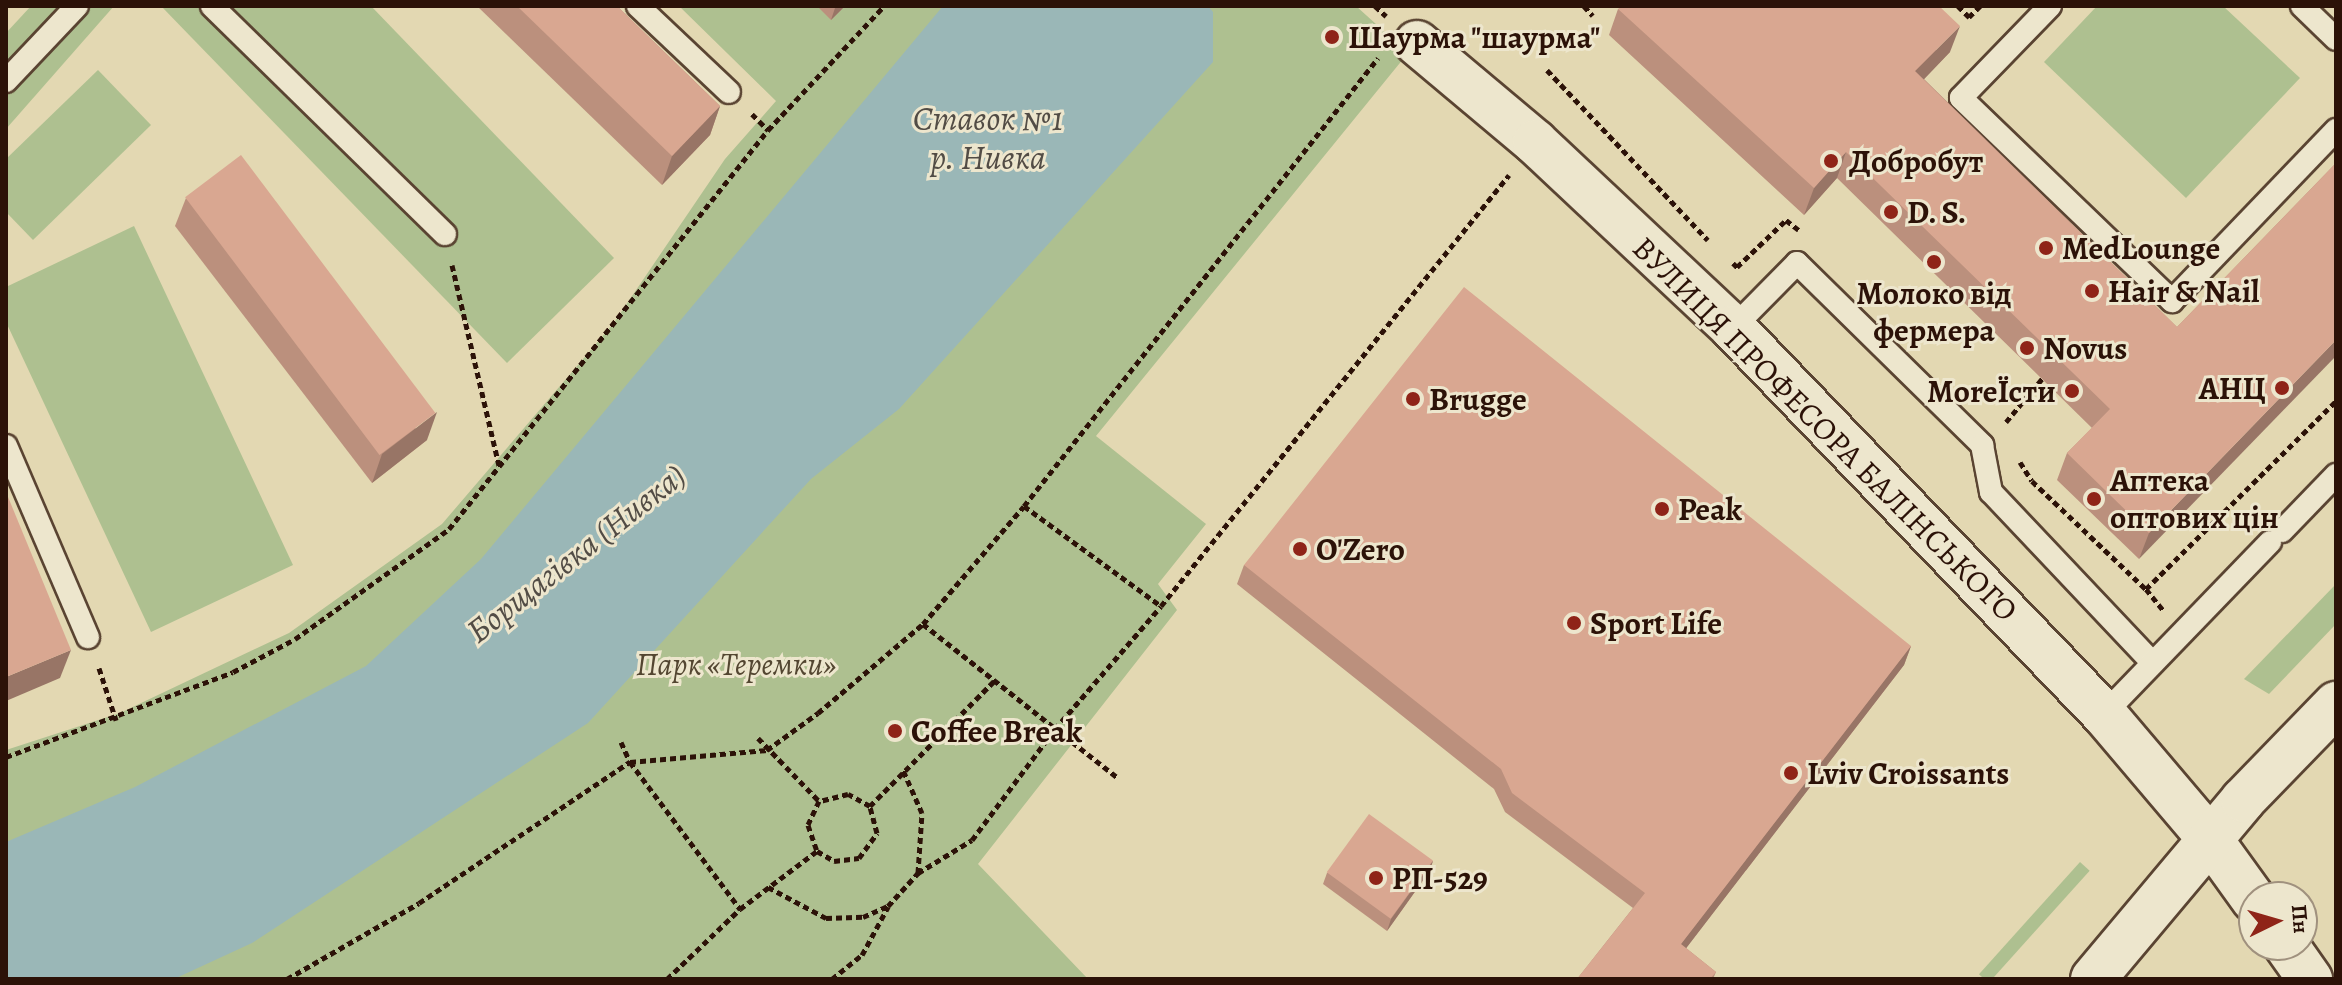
<!DOCTYPE html>
<html>
<head>
<meta charset="utf-8">
<style>
	body { margin:0 }
	#map { position:relative; width:2342px; height:985px; overflow:hidden; background:#e3d8b2; font-family:Alegreya,serif }
	div>[style] { position:absolute }
	.green>* { inset:0; background:#aec090; transform-origin:0 0 }
	.water>* { inset:0; background:#9ab7b7 }
	.path>* { height:5px; margin-top:-2.5px; transform-origin:0; background:repeating-linear-gradient(90deg,#2c1208 0 6px,transparent 0 10px) }
	.roads { filter:drop-shadow(2px 0 #5a4432) drop-shadow(-2px 0 #5a4432) drop-shadow(0 2px #5a4432) drop-shadow(0 -2px #5a4432) }
	.service>* { height:22px; margin:-11px; padding:0 11px; transform-origin:11px; border-radius:11px; background:#ede6cd }
	.minor>* { height:44px; margin:-22px; padding:0 22px; transform-origin:22px; border-radius:22px; background:#ede6cd }
	.tertiary>* { height:44px; margin:-22px; padding:0 22px; transform-origin:22px; border-radius:22px; background:#ede6cd }
	.wall>* { inset:0; background:#bb907d }
	.shaded-wall>* { inset:0; background:#987566 }
	.building>* { inset:0; background:#d9a791; transform-origin:0 0 }
	.dots>* { width:22px; height:22px; translate:-50% -50%; box-sizing:border-box; border:4px solid #ede6cd; border-radius:50% }
	span { translate:-50% -50%; white-space:nowrap; text-align:center; line-height:1.15; -webkit-text-stroke:6px #ede6cd; paint-order:stroke }
	.poi-label { font-size:32px; color:#2c1208; font-weight:700 }
	.left { translate:0 -50%; text-align:left }
	.right { translate:-100% -50%; text-align:right }
	.street-label { font-size:32px; color:#2c1208 }
	.park-label { font-size:32px; color:#534631; font-style:italic }
	.water-label { font-size:34px; color:#524c45; font-style:italic }
	.frame { position:absolute; inset:0; border:8px solid #2c1208; pointer-events:none }
	.north { position:absolute; left:2238px; top:881px; width:80px; height:80px; box-sizing:border-box; background:#ede6cd; border:2px solid #a0917e; border-radius:50%; rotate:85deg; font-size:22px; font-weight:700; line-height:32px; text-align:center; color:#2c1208 }
	.north::after { content:''; display:block; margin:auto; width:28px; height:36px; background:#8f2418; clip-path:polygon(50% 0,100% 100%,50% 72%,0 100%) }
</style>
</head>
<body>
<div id="map">
	<div class="green">
		<div style="clip-path:polygon(31px 6px,114px 6px,6px 129px,6px 33px)"></div>
		<div style="clip-path:polygon(161px 6px,371px 6px,614px 258px,507px 363px)"></div>
		<div style="clip-path:polygon(679px 6px,1356px 6px,1408px 53px,1096px 436px,1206px 524px,1158px 584px,1177px 610px,978px 864px,1088px 979px,6px 979px,6px 750px,120px 713px,289px 633px,442px 524px,613px 324px,725px 159px,776px 101px)"></div>
		<div style="clip-path:polygon(2097px 6px,2223px 6px,2300px 78px,2186px 198px,2044px 62px)"></div>
		<div style="clip-path:polygon(98px 70px,151px 125px,33px 240px,6px 212px,6px 159px)"></div>
		<div style="clip-path:polygon(134px 226px,293px 565px,151px 632px,6px 322px,6px 287px)"></div>
		<div style="clip-path:polygon(2336px 584px,2336px 624px,2269px 694px,2244px 679px)"></div>
		<div style="left:2080px;top:862px;width:13px;height:151px;rotate:42deg"></div>
	</div>
	<div class="water">
		<div style="clip-path:polygon(943px 6px,1208px 6px,1213px 12px,1213px 62px,899px 409px,811px 479px,588px 723px,252px 943px,174px 979px,6px 979px,6px 842px,135px 787px,366px 666px,481px 559px)"></div>
	</div>
	<div class="path">
		<div style="left:1375px;top:6px;width:15px;rotate:42deg"></div>
		<div style="left:1584px;top:6px;width:13px;rotate:48deg"></div>
		<div style="left:1958px;top:6px;width:16px;rotate:45deg"></div>
		<div style="left:1969px;top:17px;width:16px;rotate:-45deg"></div>
		<div style="left:1547px;top:70px;width:234px;rotate:46.6deg"></div>
		<div style="left:752px;top:114px;width:23px;rotate:45deg"></div>
		<div style="left:1733px;top:263px;width:6px;rotate:45deg"></div>
		<div style="left:1737px;top:267px;width:68px;rotate:-43.8deg"></div>
		<div style="left:1786px;top:220px;width:16px;rotate:38deg"></div>
		<div style="left:452px;top:265px;width:206px;rotate:76.8deg"></div>
		<div style="left:2006px;top:422px;width:62px;rotate:-50.2deg"></div>
		<div style="left:2020px;top:462px;width:22px;rotate:58deg"></div>
		<div style="left:2032px;top:481px;width:157px;rotate:43.5deg"></div>
		<div style="left:2146px;top:589px;width:267px;rotate:-44.7deg"></div>
		<div style="left:1024px;top:506px;width:170px;rotate:36.1deg"></div>
		<div style="left:2146px;top:589px;width:27px;rotate:51deg"></div>
		<div style="left:923px;top:624px;width:247px;rotate:38.3deg"></div>
		<div style="left:99px;top:668px;width:55px;rotate:71.9deg"></div>
		<div style="left:758px;top:738px;width:88px;rotate:45.9deg"></div>
		<div style="left:621px;top:742px;width:22px;rotate:66deg"></div>
		<div style="left:630px;top:762px;width:184px;rotate:53.2deg"></div>
		<div style="left:6px;top:757px;width:242px;rotate:-20.5deg"></div>
		<div style="left:233px;top:672px;width:70px;rotate:-28deg"></div>
		<div style="left:295px;top:639px;width:189px;rotate:-35.5deg"></div>
		<div style="left:449px;top:529px;width:511px;rotate:-51.36deg"></div>
		<div style="left:768px;top:130px;width:170px;rotate:-46.9deg"></div>
		<div style="left:870px;top:806px;width:176px;rotate:-45.2deg"></div>
		<div style="left:918px;top:873px;width:63px;rotate:-31.4deg"></div>
		<div style="left:972px;top:840px;width:139px;rotate:-53.2deg"></div>
		<div style="left:1055px;top:729px;width:162px;rotate:-49.2deg"></div>
		<div style="left:1161px;top:606px;width:554px;rotate:-51.08deg"></div>
		<div style="left:768px;top:887px;width:66px;rotate:28.1deg"></div>
		<div style="left:826px;top:918px;width:37px;rotate:-2deg"></div>
		<div style="left:863px;top:917px;width:27px;rotate:-24deg"></div>
		<div style="left:888px;top:906px;width:45px;rotate:-47.7deg"></div>
		<div style="left:918px;top:873px;width:60px;rotate:-86.2deg"></div>
		<div style="left:922px;top:813px;width:47px;rotate:-113.8deg"></div>
		<div style="left:287px;top:979px;width:152px;rotate:-29.9deg"></div>
		<div style="left:419px;top:903px;width:254px;rotate:-33.8deg"></div>
		<div style="left:630px;top:762px;width:138px;rotate:-5deg"></div>
		<div style="left:767px;top:750px;width:63px;rotate:-36deg"></div>
		<div style="left:818px;top:713px;width:138px;rotate:-40.3deg"></div>
		<div style="left:923px;top:624px;width:155px;rotate:-49.4deg"></div>
		<div style="left:1024px;top:506px;width:571px;rotate:-51.68deg"></div>
		<div style="left:667px;top:979px;width:101px;rotate:-43.8deg"></div>
		<div style="left:740px;top:909px;width:96px;rotate:-37deg"></div>
		<div style="left:817px;top:851px;width:20px;rotate:30deg"></div>
		<div style="left:834px;top:861px;width:25px;rotate:-7deg"></div>
		<div style="left:859px;top:858px;width:31px;rotate:-54deg"></div>
		<div style="left:877px;top:833px;width:28px;rotate:-105deg"></div>
		<div style="left:870px;top:806px;width:25px;rotate:-151deg"></div>
		<div style="left:848px;top:794px;width:30px;rotate:166deg"></div>
		<div style="left:819px;top:801px;width:26px;rotate:115deg"></div>
		<div style="left:808px;top:825px;width:28px;rotate:71deg"></div>
		<div style="left:832px;top:979px;width:38px;rotate:-39deg"></div>
		<div style="left:862px;top:955px;width:55px;rotate:-61.6deg"></div>
	</div>
	<div class="roads">
		<div class="service">
			<div style="left:212px;top:6px;width:326px;rotate:44.4deg"></div>
			<div style="left:638px;top:6px;width:125px;rotate:43.4deg"></div>
			<div style="left:2050px;top:6px;width:128px;rotate:134.1deg"></div>
			<div style="left:1961px;top:98px;width:293px;rotate:43.9deg"></div>
			<div style="left:2172px;top:301px;width:237px;rotate:-46.2deg"></div>
			<div style="left:2302px;top:6px;width:47px;rotate:44.1deg"></div>
			<div style="left:6px;top:81px;width:103px;rotate:-46.6deg"></div>
			<div style="left:1733px;top:328px;width:91px;rotate:-45.4deg"></div>
			<div style="left:1797px;top:263px;width:260px;rotate:44.5deg"></div>
			<div style="left:1982px;top:445px;width:48px;rotate:79.2deg"></div>
			<div style="left:1991px;top:492px;width:234px;rotate:46.6deg"></div>
			<div style="left:6px;top:446px;width:208px;rotate:66.8deg"></div>
			<div style="left:2282px;top:531px;width:78px;rotate:-46deg"></div>
			<div style="left:2104px;top:714px;width:239px;rotate:-46deg"></div>
		</div>
		<div class="minor">
			<div style="left:1417px;top:43px;width:154px;rotate:40deg"></div>
			<div style="left:1535px;top:142px;width:272px;rotate:43.2deg"></div>
			<div style="left:1733px;top:328px;width:535px;rotate:46.14deg"></div>
			<div style="left:2104px;top:714px;width:164px;rotate:49.7deg"></div>
		</div>
		<div class="tertiary">
			<div style="left:2210px;top:839px;width:75px;rotate:54.2deg"></div>
			<div style="left:2286px;top:945px;width:42px;rotate:54.8deg"></div>
			<div style="left:2093px;top:979px;width:234px;rotate:-50deg"></div>
			<div style="left:2243px;top:800px;width:134px;rotate:-45.9deg"></div>
		</div>
	</div>
	<div class="wall">
		<div style="clip-path:polygon(477px 6px,617px 6px,720px 106px,710px 135px,662px 185px)"></div>
		<div style="clip-path:polygon(817px 6px,845px 6px,831px 20px)"></div>
		<div style="clip-path:polygon(1618px 9px,1950px 52px,1924px 79px,2177px 327px,2336px 163px,2139px 559px,2057px 480px,2067px 453px,2092px 428px,1837px 178px,1804px 215px,1609px 35px)"></div>
		<div style="clip-path:polygon(186px 198px,427px 440px,372px 483px,175px 226px)"></div>
		<div style="clip-path:polygon(1244px 565px,1911px 646px,1904px 665px,1686px 948px,1716px 972px,1713px 979px,1577px 979px,1633px 908px,1505px 812px,1494px 789px,1237px 584px)"></div>
		<div style="clip-path:polygon(1433px 861px,1429px 872px,1387px 931px,1323px 884px,1327px 873px)"></div>
	</div>
	<div class="shaded-wall">
		<div style="clip-path:polygon(838px 6px,845px 6px,831px 20px,835px 8px)"></div>
		<div style="clip-path:polygon(1960px 26px,1950px 52px,1906px 98px,1915px 71px)"></div>
		<div style="clip-path:polygon(720px 106px,710px 135px,662px 185px,672px 156px)"></div>
		<div style="clip-path:polygon(1846px 152px,1837px 178px,1804px 215px,1814px 188px)"></div>
		<div style="clip-path:polygon(2336px 340px,2336px 356px,2139px 559px,2149px 533px)"></div>
		<div style="clip-path:polygon(437px 412px,427px 440px,372px 483px,382px 454px)"></div>
		<div style="clip-path:polygon(1911px 646px,1904px 665px,1674px 964px,1681px 944px)"></div>
		<div style="clip-path:polygon(71px 650px,60px 678px,6px 701px,6px 677px)"></div>
		<div style="clip-path:polygon(1433px 861px,1429px 872px,1387px 931px,1391px 919px)"></div>
	</div>
	<div class="building">
		<div style="clip-path:polygon(517px 6px,617px 6px,720px 106px,672px 156px)"></div>
		<div style="clip-path:polygon(1621px 6px,1939px 6px,1960px 26px,1915px 71px,2177px 327px,2336px 163px,2336px 340px,2149px 533px,2067px 453px,2110px 409px,1846px 152px,1814px 188px,1618px 9px)"></div>
		<div style="left:241px;top:155px;width:323px;height:70px;rotate:53deg"></div>
		<div style="clip-path:polygon(1464px 287px,1911px 646px,1681px 944px,1716px 972px,1710px 979px,1577px 979px,1645px 893px,1512px 793px,1501px 769px,1244px 565px)"></div>
		<div style="clip-path:polygon(6px 492px,71px 650px,6px 677px)"></div>
		<div style="left:1369px;top:814px;width:79px;height:72px;rotate:36deg"></div>
	</div>
	<div class="dots">
		<div style="left:1332px;top:37px;background:#8f2418"></div>
		<div style="left:1831px;top:161px;background:#8f2418"></div>
		<div style="left:1891px;top:212px;background:#8f2418"></div>
		<div style="left:2046px;top:248px;background:#8f2418"></div>
		<div style="left:1934px;top:262px;background:#8f2418"></div>
		<div style="left:2092px;top:291px;background:#8f2418"></div>
		<div style="left:2027px;top:348px;background:#8f2418"></div>
		<div style="left:2282px;top:388px;background:#8f2418"></div>
		<div style="left:2072px;top:391px;background:#8f2418"></div>
		<div style="left:1413px;top:399px;background:#8f2418"></div>
		<div style="left:2094px;top:499px;background:#8f2418"></div>
		<div style="left:1662px;top:509px;background:#8f2418"></div>
		<div style="left:1300px;top:549px;background:#8f2418"></div>
		<div style="left:1574px;top:623px;background:#8f2418"></div>
		<div style="left:895px;top:731px;background:#8f2418"></div>
		<div style="left:1791px;top:773px;background:#8f2418"></div>
		<div style="left:1376px;top:878px;background:#8f2418"></div>
	</div>
	<div class="poi-label">
		<span class="left" style="left:1348px;top:37px">Шаурма "шаурма"</span>
		<span class="left" style="left:1849px;top:161px">Добробут</span>
		<span class="left" style="left:1907px;top:212px">D. S.</span>
		<span class="left" style="left:2062px;top:248px">MedLounge</span>
		<span class="left" style="left:2108px;top:291px">Hair &amp; Nail</span>
		<span style="left:1934px;top:312px">Молоко від<br>фермера</span>
		<span class="left" style="left:2043px;top:348px">Novus</span>
		<span class="right" style="left:2266px;top:388px">АНЦ</span>
		<span class="right" style="left:2056px;top:391px">MoreЇсти</span>
		<span class="left" style="left:1429px;top:399px">Brugge</span>
		<span class="left" style="left:2110px;top:499px">Аптека<br>оптових цін</span>
		<span class="left" style="left:1678px;top:509px">Peak</span>
		<span class="left" style="left:1316px;top:549px">O'Zero</span>
		<span class="left" style="left:1590px;top:623px">Sport Life</span>
		<span class="left" style="left:911px;top:731px">Coffee Break</span>
		<span class="left" style="left:1807px;top:773px">Lviv Croissants</span>
		<span class="left" style="left:1392px;top:878px">РП-529</span>
	</div>
	<div class="street-label">
		<span style="left:1825px;top:429px;rotate:45deg">ВУЛИЦЯ ПРОФЕСОРА БАЛІНСЬКОГО</span>
	</div>
	<div class="park-label">
		<span style="left:736px;top:664px">Парк «Теремки»</span>
	</div>
	<div class="water-label">
		<span style="left:988px;top:138px">Ставок №1<br>р. Нивка</span>
		<span style="left:576px;top:553px;rotate:-38deg">Борщагівка (Нивка)</span>
	</div>
	<div class="frame"></div>
	<div class="north">Пн</div>
</div>
</body>
</html>
